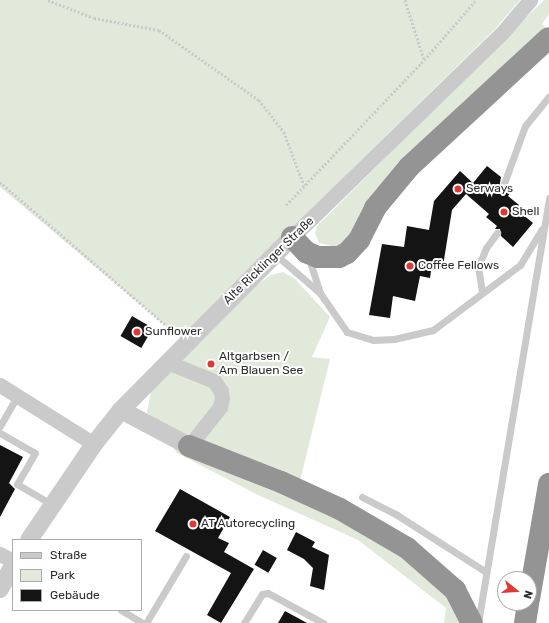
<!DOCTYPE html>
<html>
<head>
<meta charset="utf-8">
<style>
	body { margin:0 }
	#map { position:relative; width:549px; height:623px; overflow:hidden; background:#fff; font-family:Rubik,sans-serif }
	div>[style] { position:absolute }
	.green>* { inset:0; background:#e1eada }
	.building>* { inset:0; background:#141414; transform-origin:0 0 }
	.path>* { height:2.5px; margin-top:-1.25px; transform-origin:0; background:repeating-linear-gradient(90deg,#cacaca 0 2px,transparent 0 4px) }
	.service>* { height:7px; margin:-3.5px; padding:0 3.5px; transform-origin:3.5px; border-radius:3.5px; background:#cacaca }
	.minor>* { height:15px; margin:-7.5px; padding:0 7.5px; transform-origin:7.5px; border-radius:7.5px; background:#cacaca }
	.tertiary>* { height:18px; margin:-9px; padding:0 9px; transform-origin:9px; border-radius:9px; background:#cacaca }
	.motorway>* { height:22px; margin:-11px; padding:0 11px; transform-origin:11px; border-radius:11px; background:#949494 }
	.dots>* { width:11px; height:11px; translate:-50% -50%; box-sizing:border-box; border:2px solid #fff; border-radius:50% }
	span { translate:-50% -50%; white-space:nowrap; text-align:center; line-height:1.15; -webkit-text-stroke:4px #fff; paint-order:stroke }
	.poi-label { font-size:12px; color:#2d2d2d }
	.left { translate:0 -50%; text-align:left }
	.street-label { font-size:12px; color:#2d2d2d }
	.legend { position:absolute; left:12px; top:539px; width:130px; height:72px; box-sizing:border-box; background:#fff; border:1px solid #ababab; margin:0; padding:5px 7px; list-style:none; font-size:12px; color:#2d2d2d }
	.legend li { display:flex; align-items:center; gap:8px; height:20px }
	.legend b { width:20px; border:1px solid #ababab }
	.north { position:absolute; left:497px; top:571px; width:40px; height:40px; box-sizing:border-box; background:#fff; border:1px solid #ababab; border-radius:50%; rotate:108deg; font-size:11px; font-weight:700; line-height:16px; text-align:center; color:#2d2d2d }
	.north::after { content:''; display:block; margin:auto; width:14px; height:18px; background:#e03833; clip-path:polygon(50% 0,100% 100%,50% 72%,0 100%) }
</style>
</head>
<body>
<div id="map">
	<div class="green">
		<div style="clip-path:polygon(0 0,520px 0,495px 29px,245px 274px,258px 284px,271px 275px,283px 272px,295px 279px,330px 317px,312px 357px,330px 359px,300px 481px,368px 535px,424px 572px,452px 602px,464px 623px,444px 623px,446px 608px,358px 540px,256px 494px,177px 453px,147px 412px,151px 391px,185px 342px,0 187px)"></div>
		<div style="clip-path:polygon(544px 0,549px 0,549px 14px,542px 24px,546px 28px,352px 235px,336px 247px,319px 243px,315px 233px,317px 226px)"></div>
	</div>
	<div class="building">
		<div style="clip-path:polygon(487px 166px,501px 177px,499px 189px,503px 191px,507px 189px,511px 192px,508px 196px,519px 205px,516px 209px,533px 223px,513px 247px,501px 236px,500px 229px,495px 229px,497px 226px,486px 217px,489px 214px,466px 194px,452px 210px,443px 266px,432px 264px,430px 278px,420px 276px,415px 301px,393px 296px,390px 318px,369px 315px,382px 244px,404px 247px,407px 226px,429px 230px,434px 201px,460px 171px,473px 183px)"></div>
		<div style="left:132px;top:316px;width:24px;height:23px;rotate:30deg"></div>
		<div style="clip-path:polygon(0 445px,23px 457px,9px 483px,15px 489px,0 517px)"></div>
		<div style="clip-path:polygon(180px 489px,230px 517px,218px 538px,229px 543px,224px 552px,254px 569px,221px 623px,207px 615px,231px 573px,155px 531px)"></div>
		<div style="clip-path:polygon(296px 532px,315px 542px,312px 547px,329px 555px,324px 590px,310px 586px,313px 568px,304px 559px,287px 550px)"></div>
		<div style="left:263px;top:550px;width:16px;height:17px;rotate:30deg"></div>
		<div style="clip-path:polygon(285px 611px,307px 623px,278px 623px)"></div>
	</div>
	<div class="path">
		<div style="left:48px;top:0;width:49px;rotate:21.4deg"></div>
		<div style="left:94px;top:18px;width:66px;rotate:10.5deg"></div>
		<div style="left:159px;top:30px;width:122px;rotate:35deg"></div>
		<div style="left:259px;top:100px;width:41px;rotate:52deg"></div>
		<div style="left:284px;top:132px;width:57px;rotate:69.3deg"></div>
		<div style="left:405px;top:0;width:62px;rotate:72.1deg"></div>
		<div style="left:0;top:182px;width:233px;rotate:40.8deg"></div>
		<div style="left:286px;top:205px;width:200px;rotate:-46.4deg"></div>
		<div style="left:424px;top:60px;width:79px;rotate:-49.1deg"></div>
	</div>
	<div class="service">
		<div style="left:503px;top:186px;width:64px;rotate:-69.9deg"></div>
		<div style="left:525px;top:126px;width:38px;rotate:-51deg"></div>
		<div style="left:275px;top:254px;width:60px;rotate:40.9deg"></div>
		<div style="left:320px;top:293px;width:47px;rotate:55.3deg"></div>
		<div style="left:347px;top:332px;width:27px;rotate:17deg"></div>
		<div style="left:373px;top:340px;width:21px;rotate:-3deg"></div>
		<div style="left:394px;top:339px;width:40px;rotate:-13deg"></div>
		<div style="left:433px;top:330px;width:109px;rotate:-36.8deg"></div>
		<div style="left:520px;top:265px;width:42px;rotate:-58.6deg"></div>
		<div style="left:309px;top:259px;width:36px;rotate:72deg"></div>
		<div style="left:482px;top:292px;width:25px;rotate:-99deg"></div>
		<div style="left:478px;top:267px;width:21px;rotate:-67deg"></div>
		<div style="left:486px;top:248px;width:19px;rotate:-54deg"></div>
		<div style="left:0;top:426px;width:34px;rotate:-60deg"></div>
		<div style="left:0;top:433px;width:40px;rotate:29.7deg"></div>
		<div style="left:35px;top:453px;width:36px;rotate:120deg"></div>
		<div style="left:17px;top:484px;width:42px;rotate:30.3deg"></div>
		<div style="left:362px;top:497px;width:39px;rotate:27deg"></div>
		<div style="left:397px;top:515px;width:106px;rotate:32.6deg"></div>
		<div style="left:121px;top:610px;width:26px;rotate:31deg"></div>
		<div style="left:146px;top:623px;width:78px;rotate:-59.2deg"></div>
		<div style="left:244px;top:623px;width:34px;rotate:-58deg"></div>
		<div style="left:262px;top:594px;width:6px;rotate:-9deg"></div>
		<div style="left:268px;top:593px;width:63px;rotate:28.6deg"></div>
		<div style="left:478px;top:623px;width:431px;rotate:-80.5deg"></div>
	</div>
	<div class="minor">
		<div style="left:292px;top:237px;width:291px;rotate:-44.2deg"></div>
		<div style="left:501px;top:34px;width:45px;rotate:-49.5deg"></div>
		<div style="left:167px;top:362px;width:51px;rotate:22deg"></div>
		<div style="left:214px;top:381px;width:12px;rotate:55deg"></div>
		<div style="left:221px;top:391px;width:7px;rotate:82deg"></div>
		<div style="left:222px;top:398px;width:9px;rotate:103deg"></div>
		<div style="left:220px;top:407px;width:50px;rotate:128.5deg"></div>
		<div style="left:0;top:385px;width:111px;rotate:32.1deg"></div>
		<div style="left:0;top:554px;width:15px;rotate:28deg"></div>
	</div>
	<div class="tertiary">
		<div style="left:121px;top:410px;width:77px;rotate:27.9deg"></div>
		<div style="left:29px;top:540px;width:116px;rotate:-55.9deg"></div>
		<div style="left:94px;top:444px;width:43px;rotate:-51.5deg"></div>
		<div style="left:121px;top:410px;width:243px;rotate:-45.3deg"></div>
		<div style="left:0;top:589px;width:26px;rotate:-61deg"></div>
	</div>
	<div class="motorway">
		<div style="left:292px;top:237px;width:21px;rotate:47deg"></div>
		<div style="left:306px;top:252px;width:13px;rotate:23deg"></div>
		<div style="left:318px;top:257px;width:21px"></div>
		<div style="left:339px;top:257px;width:9px;rotate:-27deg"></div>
		<div style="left:347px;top:253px;width:18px;rotate:-47deg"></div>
		<div style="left:359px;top:240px;width:36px;rotate:-63deg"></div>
		<div style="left:375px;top:208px;width:53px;rotate:-50.3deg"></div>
		<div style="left:409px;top:167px;width:190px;rotate:-42.7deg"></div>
		<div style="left:189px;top:446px;width:99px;rotate:21.4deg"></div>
		<div style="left:281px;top:482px;width:65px;rotate:24.6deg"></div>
		<div style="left:340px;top:509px;width:78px;rotate:30.2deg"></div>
		<div style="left:407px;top:548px;width:64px;rotate:41.2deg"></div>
		<div style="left:455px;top:590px;width:37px;rotate:63deg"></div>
		<div style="left:529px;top:599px;width:117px;rotate:-80.1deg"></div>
		<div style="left:525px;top:623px;width:20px;rotate:-81deg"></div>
	</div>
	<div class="dots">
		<div style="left:458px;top:189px;background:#e03833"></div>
		<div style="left:504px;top:212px;background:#e03833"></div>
		<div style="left:410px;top:266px;background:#e03833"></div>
		<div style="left:137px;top:332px;background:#e03833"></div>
		<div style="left:211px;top:364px;background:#e03833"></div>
		<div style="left:193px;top:524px;background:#e03833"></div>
	</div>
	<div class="poi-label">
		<span class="left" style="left:466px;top:189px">Serways</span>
		<span class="left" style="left:512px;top:212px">Shell</span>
		<span class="left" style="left:418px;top:266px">Coffee Fellows</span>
		<span class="left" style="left:145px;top:332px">Sunflower</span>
		<span class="left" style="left:219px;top:364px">Altgarbsen /<br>Am Blauen See</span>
		<span class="left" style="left:201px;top:524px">AT Autorecycling</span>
	</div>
	<div class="street-label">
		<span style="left:269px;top:261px;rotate:-44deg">Alte Ricklinger Straße</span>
	</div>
	<ul class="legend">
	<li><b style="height:5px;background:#cacaca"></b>Straße</li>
	<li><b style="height:11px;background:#e1eada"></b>Park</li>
	<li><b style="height:11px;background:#141414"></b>Gebäude</li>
	</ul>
	<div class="north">N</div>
</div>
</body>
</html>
